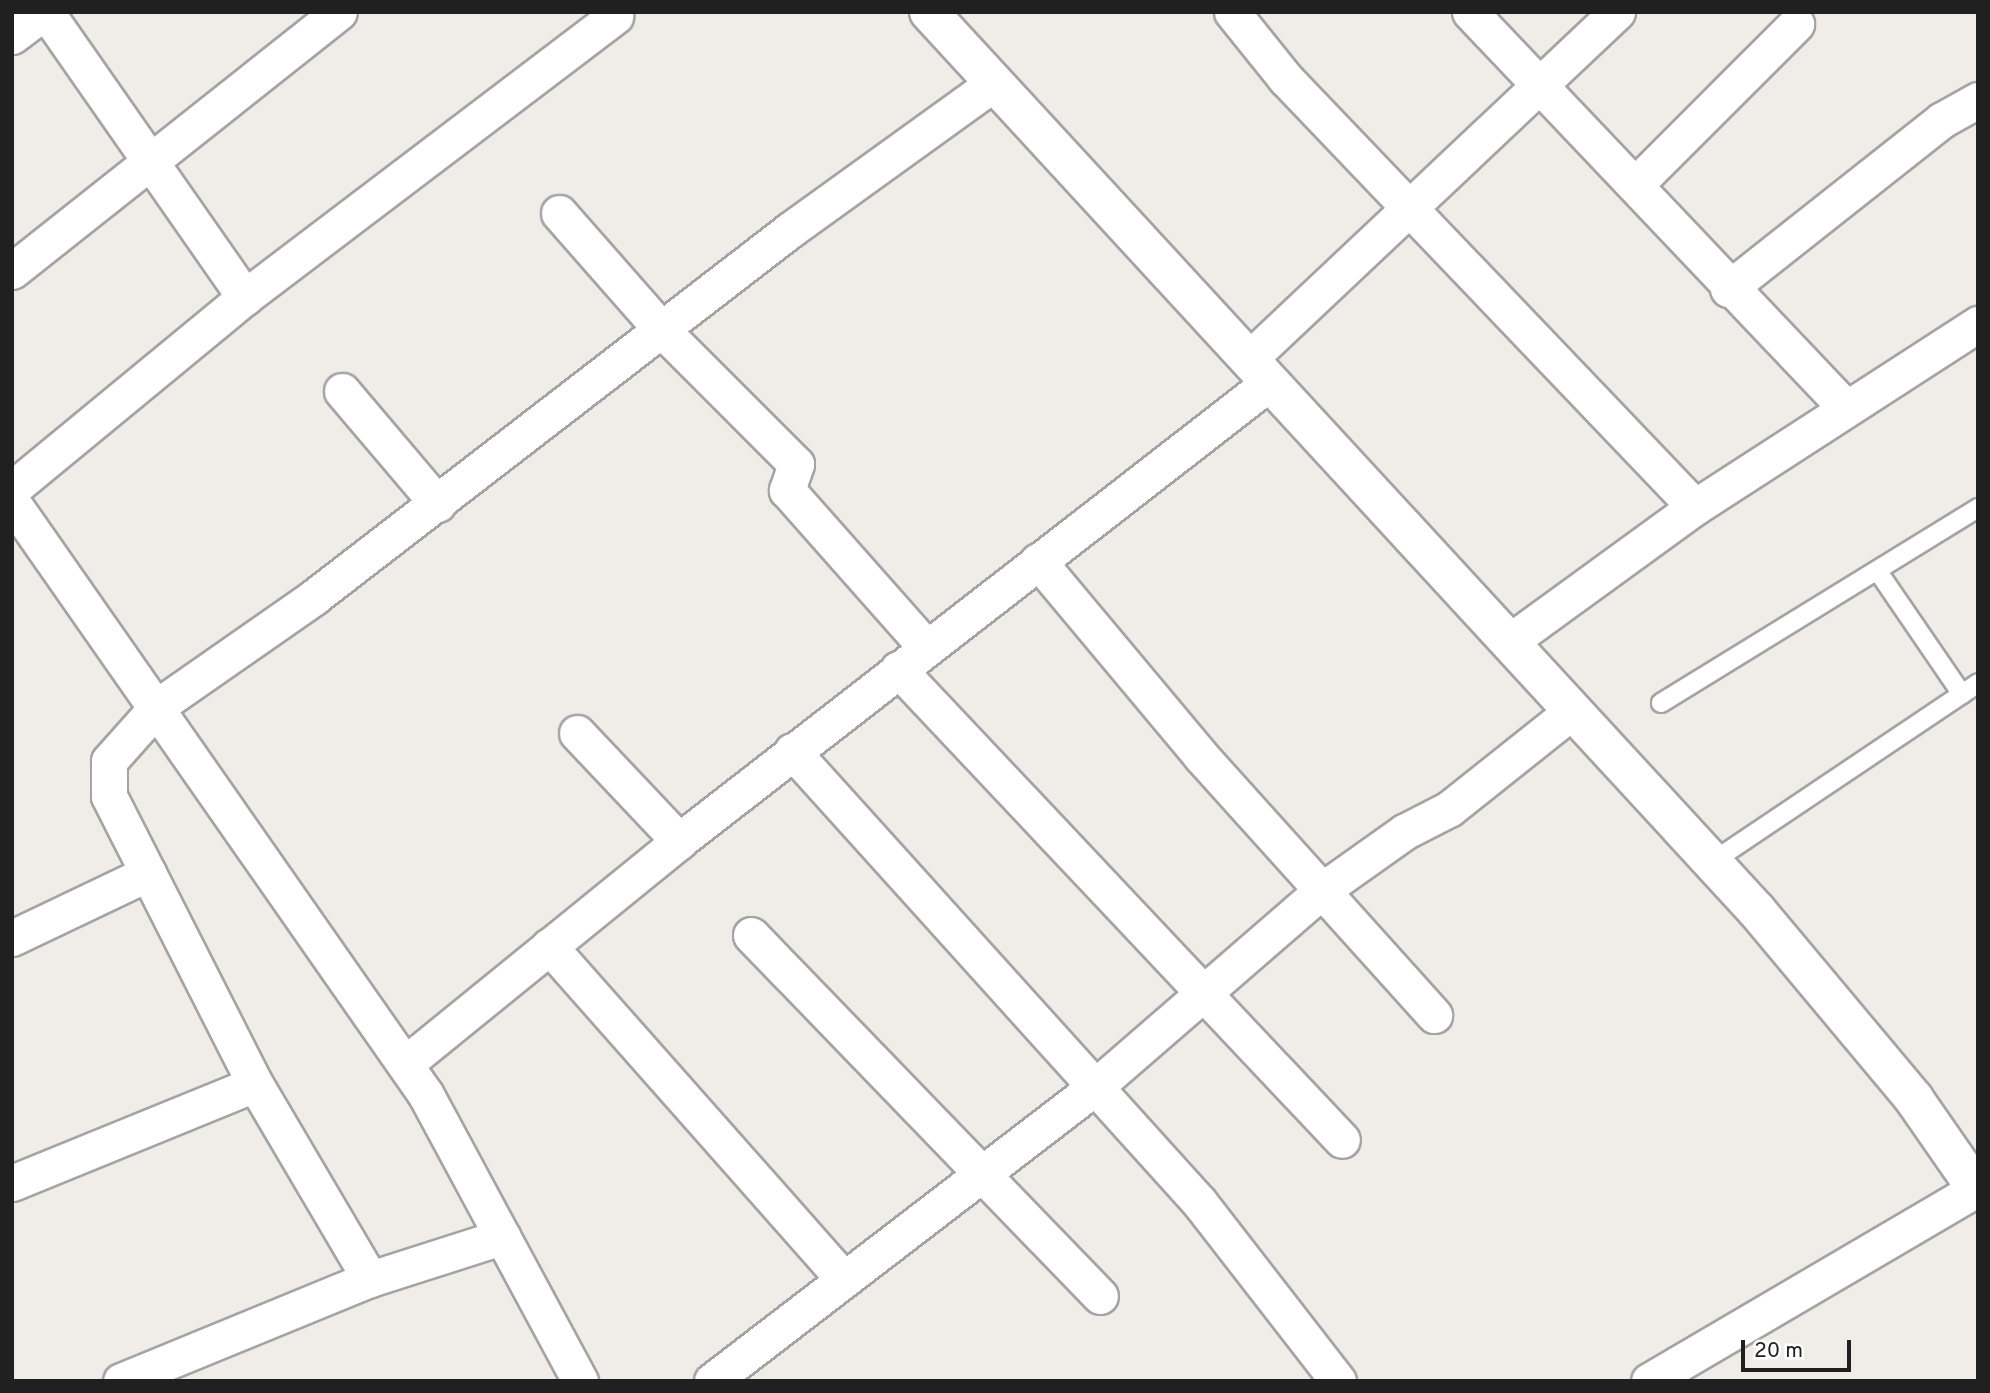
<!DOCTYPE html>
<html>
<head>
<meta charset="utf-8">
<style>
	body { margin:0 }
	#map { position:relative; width:1990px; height:1393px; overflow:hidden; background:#f0ece8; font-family:Overpass,sans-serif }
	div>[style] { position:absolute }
	.roads { filter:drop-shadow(2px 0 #a4a4a4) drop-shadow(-2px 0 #a4a4a4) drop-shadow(0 2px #a4a4a4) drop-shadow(0 -2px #a4a4a4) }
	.service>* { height:18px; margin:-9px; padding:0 9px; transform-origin:9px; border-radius:9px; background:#fff }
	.minor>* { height:35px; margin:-17.5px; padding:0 17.5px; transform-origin:17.5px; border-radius:17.5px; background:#fff }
	.tertiary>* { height:38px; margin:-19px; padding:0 19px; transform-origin:19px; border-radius:19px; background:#fff }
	span { translate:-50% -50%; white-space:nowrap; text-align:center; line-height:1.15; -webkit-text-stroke:5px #fff; paint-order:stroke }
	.frame { position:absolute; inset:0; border:14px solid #202020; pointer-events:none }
	.scale { position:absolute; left:1741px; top:1340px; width:110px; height:32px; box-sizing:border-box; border:4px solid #202020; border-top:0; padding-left:9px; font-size:21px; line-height:24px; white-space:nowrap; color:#202020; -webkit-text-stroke:5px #fff; paint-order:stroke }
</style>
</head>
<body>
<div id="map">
	<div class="roads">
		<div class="service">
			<div style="left:1879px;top:573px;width:147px;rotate:55.6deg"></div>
			<div style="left:1661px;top:703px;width:372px;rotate:-31.6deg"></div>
			<div style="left:1712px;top:862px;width:321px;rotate:-33.9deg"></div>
		</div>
		<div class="minor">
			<div style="left:46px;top:12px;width:348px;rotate:55.1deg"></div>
			<div style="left:1232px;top:12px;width:85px;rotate:51.2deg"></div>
			<div style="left:1285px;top:78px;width:593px;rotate:46.3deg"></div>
			<div style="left:1470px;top:12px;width:545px;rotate:46.49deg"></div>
			<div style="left:12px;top:36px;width:40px;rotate:-37deg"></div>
			<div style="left:1635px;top:185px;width:228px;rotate:-45deg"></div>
			<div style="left:559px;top:213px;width:154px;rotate:48.7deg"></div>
			<div style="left:661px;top:329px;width:191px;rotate:45deg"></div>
			<div style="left:796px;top:464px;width:28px;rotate:109deg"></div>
			<div style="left:787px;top:490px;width:210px;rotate:48.5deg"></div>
			<div style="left:12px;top:271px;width:417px;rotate:-38.4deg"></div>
			<div style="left:1728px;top:289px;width:273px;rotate:-38.3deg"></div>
			<div style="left:1942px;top:120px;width:41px;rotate:-29.1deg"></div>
			<div style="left:1249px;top:359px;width:506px;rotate:-43.32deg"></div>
			<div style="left:342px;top:391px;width:148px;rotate:49.7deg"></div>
			<div style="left:12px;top:489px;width:302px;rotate:-39.5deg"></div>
			<div style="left:245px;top:297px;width:465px;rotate:-37.2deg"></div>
			<div style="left:12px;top:502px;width:723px;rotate:55.08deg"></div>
			<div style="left:426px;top:1095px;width:325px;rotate:61.7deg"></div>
			<div style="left:1038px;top:561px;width:253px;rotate:50.1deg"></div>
			<div style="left:1200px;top:755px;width:350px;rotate:48deg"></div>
			<div style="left:1509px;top:642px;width:230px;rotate:-36deg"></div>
			<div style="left:1695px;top:507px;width:337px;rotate:-32.9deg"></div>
			<div style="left:898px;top:669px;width:647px;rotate:46.69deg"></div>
			<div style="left:577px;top:733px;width:149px;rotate:46.6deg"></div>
			<div style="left:792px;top:751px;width:609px;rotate:47.93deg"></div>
			<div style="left:1200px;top:1203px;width:225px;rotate:52.2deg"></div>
			<div style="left:751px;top:935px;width:502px;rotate:45.97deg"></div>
			<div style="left:12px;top:938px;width:151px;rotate:-25.5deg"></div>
			<div style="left:549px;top:946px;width:443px;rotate:48.5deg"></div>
			<div style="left:405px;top:1064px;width:353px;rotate:-39.1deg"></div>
			<div style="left:679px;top:841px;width:748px;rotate:-37.83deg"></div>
			<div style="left:12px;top:1183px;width:262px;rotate:-22.2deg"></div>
			<div style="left:370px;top:1279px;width:226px;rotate:-120.5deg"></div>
			<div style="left:255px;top:1084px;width:323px;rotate:-116.9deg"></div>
			<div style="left:109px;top:796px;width:35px;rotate:-90deg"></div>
			<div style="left:109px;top:761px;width:74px;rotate:-48.3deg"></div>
			<div style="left:158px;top:706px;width:190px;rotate:-34.9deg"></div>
			<div style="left:314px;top:597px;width:601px;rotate:-37.63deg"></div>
			<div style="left:790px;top:230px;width:251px;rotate:-35.8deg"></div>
			<div style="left:121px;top:1381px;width:269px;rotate:-22.3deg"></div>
			<div style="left:370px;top:1279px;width:139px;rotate:-17.7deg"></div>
			<div style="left:712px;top:1381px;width:483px;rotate:-37.5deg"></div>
			<div style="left:1095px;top:1087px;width:299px;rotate:-40.9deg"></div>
			<div style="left:1321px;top:891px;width:102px;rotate:-35.4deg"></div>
			<div style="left:1404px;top:832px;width:51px;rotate:-27.1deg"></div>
			<div style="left:1449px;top:809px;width:157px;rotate:-38.5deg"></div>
			<div style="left:1649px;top:1381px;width:379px;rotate:-30.4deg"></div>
		</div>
		<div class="tertiary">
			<div style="left:929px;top:12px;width:1222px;rotate:47.35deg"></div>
			<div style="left:1757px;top:911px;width:245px;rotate:50.1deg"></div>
			<div style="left:1914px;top:1099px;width:112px;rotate:55.2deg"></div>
		</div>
	</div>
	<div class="frame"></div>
	<div class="scale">20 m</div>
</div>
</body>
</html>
